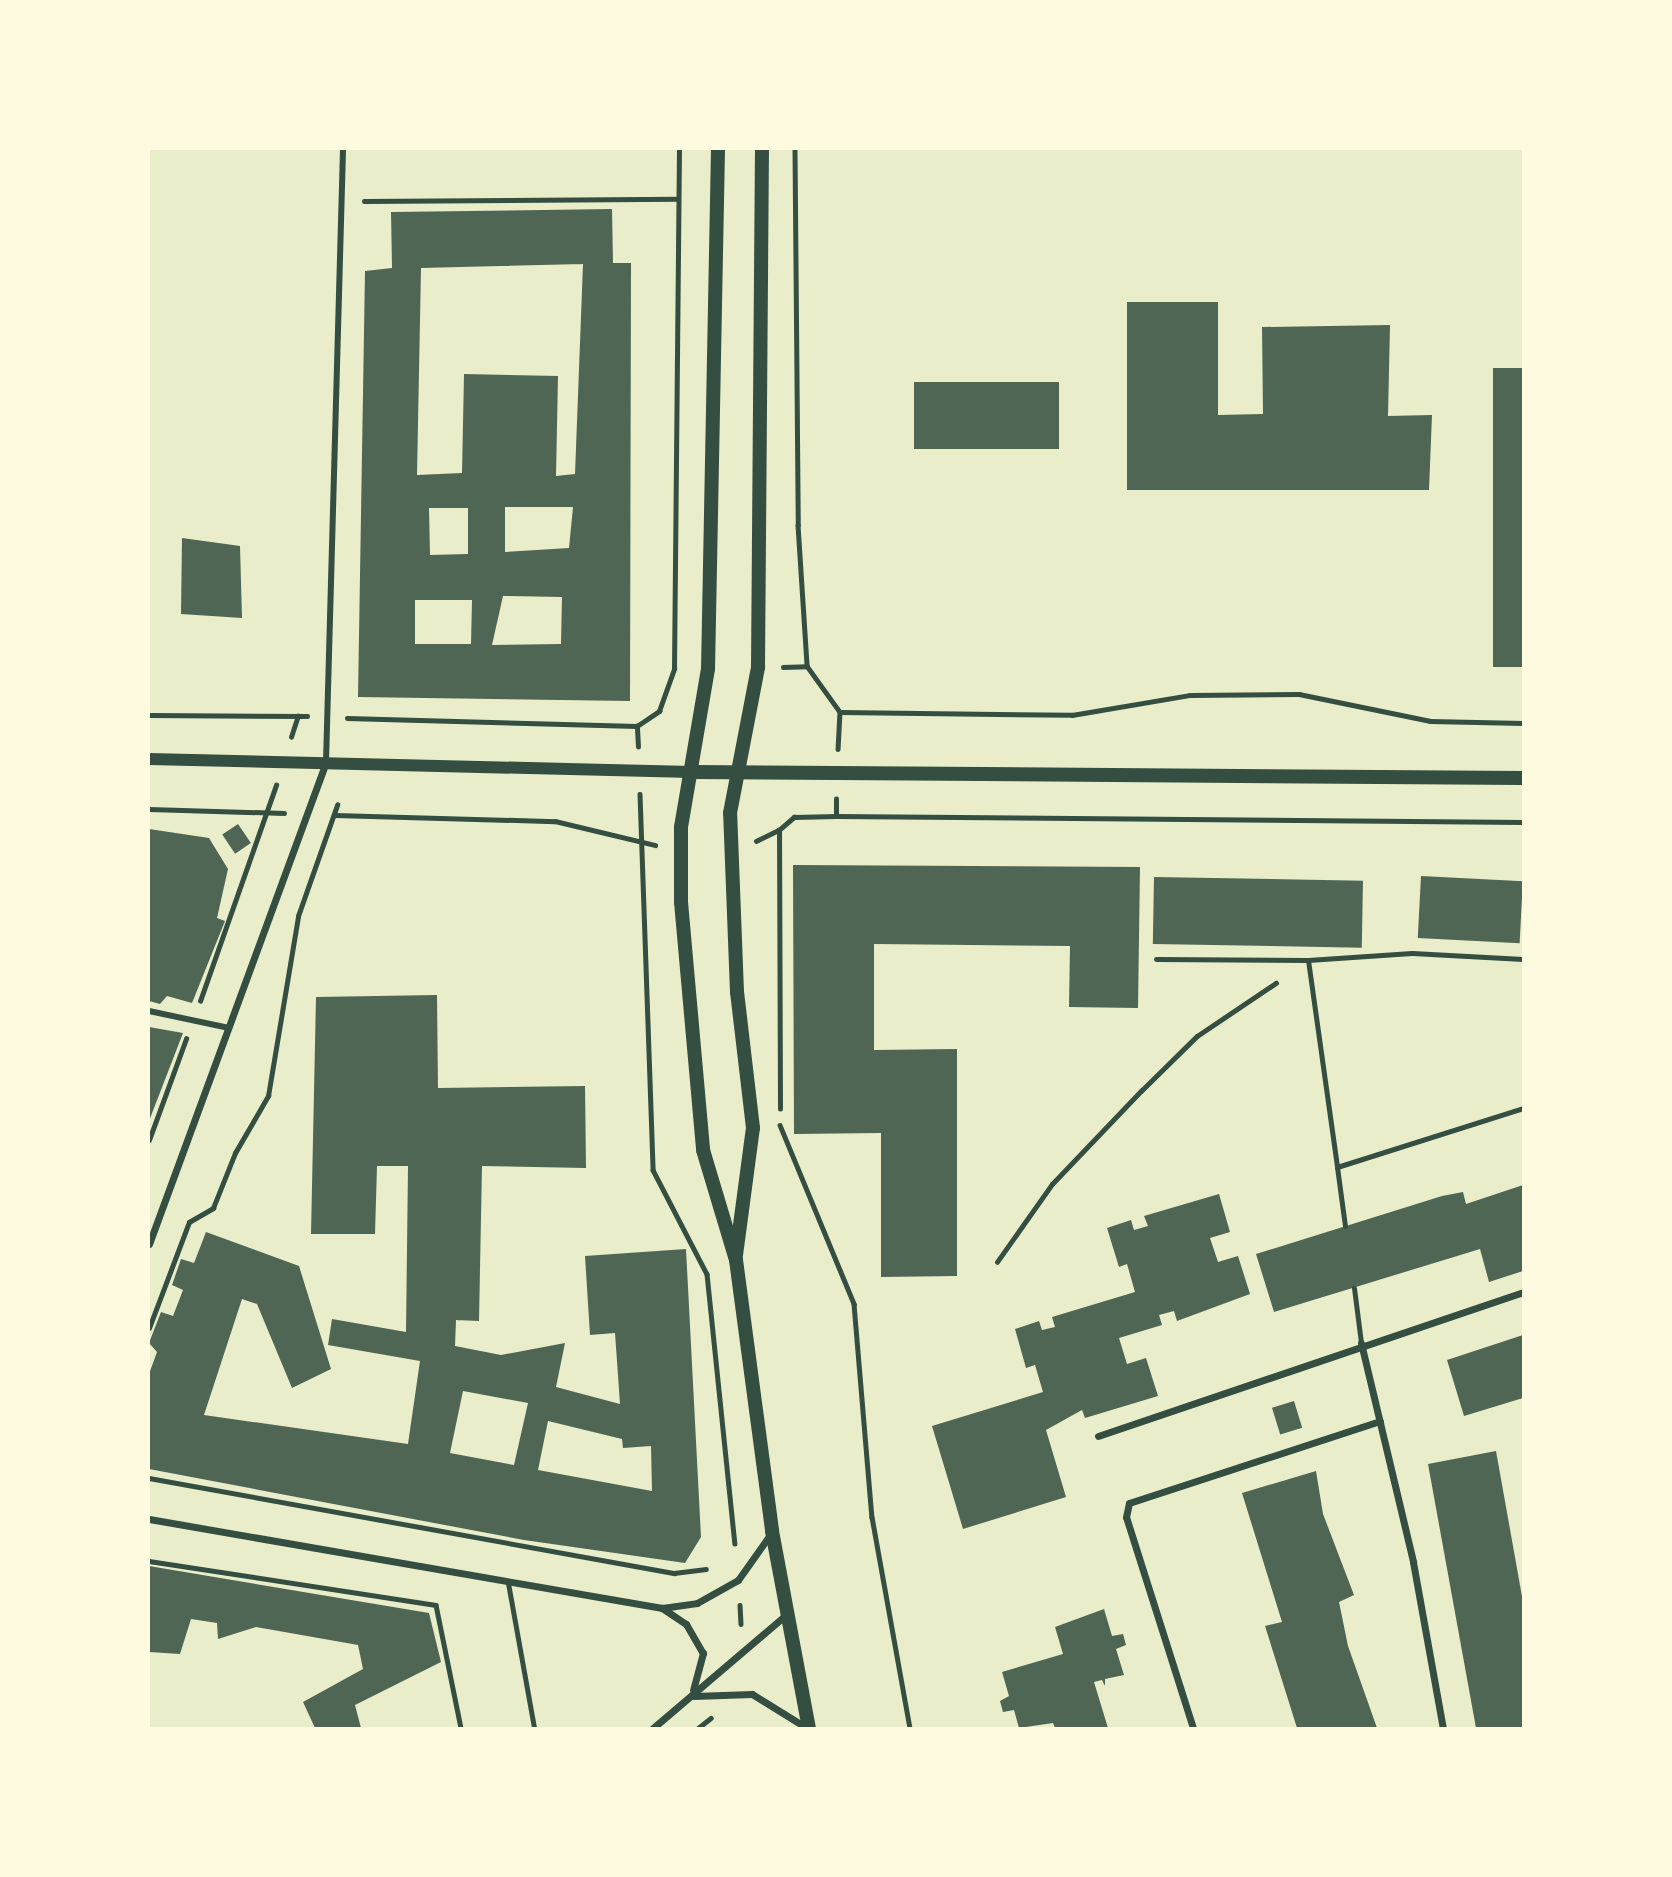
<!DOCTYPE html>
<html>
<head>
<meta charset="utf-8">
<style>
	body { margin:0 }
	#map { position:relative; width:1672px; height:1877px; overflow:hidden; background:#e9edc9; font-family:Raleway,sans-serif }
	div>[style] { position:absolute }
	.building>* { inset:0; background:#4f6655; transform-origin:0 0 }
	.path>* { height:4.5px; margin:-2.25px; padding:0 2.25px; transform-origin:2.25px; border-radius:2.25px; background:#344e41 }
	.service>* { height:5px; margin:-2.5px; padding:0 2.5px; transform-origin:2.5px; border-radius:2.5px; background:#344e41 }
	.pedestrian>* { height:6px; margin:-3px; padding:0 3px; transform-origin:3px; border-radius:3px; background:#344e41 }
	.minor>* { height:7px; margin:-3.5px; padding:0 3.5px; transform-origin:3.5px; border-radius:3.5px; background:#344e41 }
	.tertiary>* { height:12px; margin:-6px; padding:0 6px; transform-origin:6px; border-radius:6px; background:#344e41 }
	.secondary>* { height:14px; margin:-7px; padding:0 7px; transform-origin:7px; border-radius:7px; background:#344e41 }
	span { translate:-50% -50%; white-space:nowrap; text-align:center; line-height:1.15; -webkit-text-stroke:6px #fefae0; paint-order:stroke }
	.frame { position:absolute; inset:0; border:150px solid #fefae0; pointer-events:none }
</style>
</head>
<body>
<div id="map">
	<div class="building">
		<div style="clip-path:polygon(evenodd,612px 209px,613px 263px,631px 263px,630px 701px,358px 697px,365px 271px,392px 268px,391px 212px,612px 209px,583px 264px,575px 474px,556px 476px,558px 376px,464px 374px,462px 473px,417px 475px,421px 268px,583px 264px,612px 209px,505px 507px,573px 507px,569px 548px,505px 552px,505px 507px,612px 209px,429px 508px,468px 508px,468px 554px,430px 555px,429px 508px,612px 209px,503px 596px,562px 597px,561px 644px,492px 645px,503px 596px,612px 209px,415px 600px,472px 600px,471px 644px,415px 644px,415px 600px)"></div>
		<div style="clip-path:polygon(1127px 302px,1218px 302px,1218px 415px,1263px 414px,1262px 327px,1390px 325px,1388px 416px,1432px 415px,1429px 490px,1127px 490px)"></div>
		<div style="left:1493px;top:368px;width:30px;height:299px"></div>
		<div style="left:914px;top:382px;width:145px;height:67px"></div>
		<div style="clip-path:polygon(182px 538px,240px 546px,242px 618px,181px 614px)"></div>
		<div style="left:238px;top:824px;width:23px;height:19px;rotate:56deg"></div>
		<div style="clip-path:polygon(149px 829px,209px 838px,228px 869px,217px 918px,225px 921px,192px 1003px,167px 996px,160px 1004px,149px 1001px)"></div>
		<div style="clip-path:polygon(793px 865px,1140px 867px,1138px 1008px,1069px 1007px,1070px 946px,874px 944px,874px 1050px,957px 1049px,957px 1276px,881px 1277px,881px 1133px,794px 1134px)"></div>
		<div style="left:1421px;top:876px;width:102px;height:62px;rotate:3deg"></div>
		<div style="left:1154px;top:877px;width:209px;height:67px;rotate:1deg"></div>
		<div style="clip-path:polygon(evenodd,437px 995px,438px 1088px,585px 1086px,586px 1168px,482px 1166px,479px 1321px,456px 1320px,455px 1346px,501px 1355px,565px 1343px,556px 1387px,620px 1404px,615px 1333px,590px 1335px,585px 1256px,686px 1249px,701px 1537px,685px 1563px,524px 1540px,149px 1469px,149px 1374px,157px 1352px,149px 1343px,161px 1312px,173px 1316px,183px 1290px,172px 1285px,181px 1259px,194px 1263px,206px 1232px,299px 1266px,331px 1369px,292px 1388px,257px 1304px,242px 1299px,204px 1415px,408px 1444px,420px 1361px,328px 1345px,332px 1319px,406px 1332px,408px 1166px,377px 1166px,375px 1234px,311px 1234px,316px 997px,437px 995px,463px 1391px,528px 1403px,514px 1465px,450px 1453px,463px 1391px,437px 995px,548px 1421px,622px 1439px,623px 1448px,651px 1446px,652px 1491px,538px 1470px,548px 1421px)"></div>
		<div style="clip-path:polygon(149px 1027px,183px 1033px,149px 1121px)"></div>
		<div style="clip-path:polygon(1523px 1185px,1523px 1271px,1489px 1282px,1480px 1249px,1274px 1312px,1256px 1254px,1442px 1196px,1463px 1192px,1466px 1204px)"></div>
		<div style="clip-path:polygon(1219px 1194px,1230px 1232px,1210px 1238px,1218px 1262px,1238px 1256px,1250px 1294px,1177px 1321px,1174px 1311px,1159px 1315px,1162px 1325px,1119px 1338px,1127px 1364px,1146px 1358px,1158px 1396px,1085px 1418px,1082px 1410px,1046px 1430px,1066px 1497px,963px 1529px,932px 1426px,1043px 1392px,1035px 1365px,1026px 1368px,1015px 1329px,1039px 1321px,1042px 1330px,1055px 1327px,1052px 1317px,1135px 1292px,1127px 1264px,1119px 1267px,1107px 1228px,1131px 1220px,1134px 1230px,1148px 1226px,1144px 1216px)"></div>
		<div style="clip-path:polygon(1523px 1335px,1523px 1398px,1464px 1416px,1447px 1360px)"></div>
		<div style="left:1294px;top:1401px;width:28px;height:23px;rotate:73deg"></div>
		<div style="clip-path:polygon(1496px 1451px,1523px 1602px,1523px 1728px,1476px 1728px,1428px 1464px)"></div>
		<div style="clip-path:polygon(1316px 1471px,1323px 1514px,1354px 1595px,1339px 1602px,1348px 1646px,1377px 1728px,1297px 1728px,1265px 1626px,1282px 1622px,1242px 1493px)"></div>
		<div style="clip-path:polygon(149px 1566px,429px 1613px,441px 1662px,355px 1705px,361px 1728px,315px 1728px,303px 1702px,363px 1669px,358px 1645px,256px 1627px,218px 1639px,217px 1623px,191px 1619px,180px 1654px,149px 1652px)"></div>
		<div style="clip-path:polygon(1104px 1609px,1112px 1636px,1123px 1634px,1126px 1645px,1116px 1649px,1124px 1675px,1105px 1679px,1105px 1686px,1102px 1680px,1094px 1682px,1108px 1728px,1055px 1728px,1053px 1723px,1019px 1728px,1014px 1710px,1003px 1712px,1000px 1701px,1009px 1696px,1002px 1672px,1063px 1654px,1055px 1627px)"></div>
	</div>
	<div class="path">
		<div style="left:795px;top:149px;width:376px;rotate:89.5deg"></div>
		<div style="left:798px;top:525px;width:141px;rotate:86.3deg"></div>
		<div style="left:807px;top:666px;width:57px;rotate:54.3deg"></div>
		<div style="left:840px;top:712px;width:37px;rotate:93deg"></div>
		<div style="left:364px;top:201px;width:314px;rotate:-0.4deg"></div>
		<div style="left:783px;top:667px;width:24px;rotate:-2deg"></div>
		<div style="left:840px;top:712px;width:232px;rotate:0.7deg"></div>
		<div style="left:1072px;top:715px;width:120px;rotate:-9.6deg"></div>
		<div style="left:1190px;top:695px;width:109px;rotate:-0.5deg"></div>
		<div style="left:1299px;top:694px;width:134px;rotate:11.6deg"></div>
		<div style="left:1430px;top:721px;width:93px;rotate:1.2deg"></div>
		<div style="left:149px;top:715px;width:158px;rotate:0.4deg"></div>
		<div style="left:347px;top:718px;width:290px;rotate:1.6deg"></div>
		<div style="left:291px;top:737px;width:22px;rotate:-72deg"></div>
		<div style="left:638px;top:747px;width:21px;rotate:-93deg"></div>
		<div style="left:637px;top:726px;width:27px;rotate:-34deg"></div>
		<div style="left:659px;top:711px;width:45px;rotate:-70.3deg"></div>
		<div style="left:674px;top:669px;width:520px;rotate:-89.45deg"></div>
		<div style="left:640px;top:794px;width:376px;rotate:88deg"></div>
		<div style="left:653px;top:1170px;width:117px;rotate:62.6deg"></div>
		<div style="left:707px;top:1274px;width:271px;rotate:84.1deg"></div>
		<div style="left:149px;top:809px;width:135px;rotate:1.7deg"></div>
		<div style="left:335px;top:815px;width:220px;rotate:1.6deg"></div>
		<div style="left:555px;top:821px;width:103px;rotate:13.5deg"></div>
		<div style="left:836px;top:816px;width:687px;rotate:0.5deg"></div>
		<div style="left:756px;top:841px;width:25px;rotate:-26deg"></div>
		<div style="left:200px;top:1001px;width:229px;rotate:-70.6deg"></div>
		<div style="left:780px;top:1109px;width:279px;rotate:-90.2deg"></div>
		<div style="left:779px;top:830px;width:20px;rotate:-41deg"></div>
		<div style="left:794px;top:817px;width:42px;rotate:-1.4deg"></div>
		<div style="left:836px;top:816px;width:17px;rotate:-90deg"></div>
		<div style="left:780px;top:1125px;width:194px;rotate:67.5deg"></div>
		<div style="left:854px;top:1304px;width:214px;rotate:85.2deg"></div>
		<div style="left:872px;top:1517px;width:214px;rotate:79.8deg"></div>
		<div style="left:149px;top:1140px;width:108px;rotate:-69.9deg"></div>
		<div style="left:997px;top:1262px;width:95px;rotate:-54.8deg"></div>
		<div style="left:1052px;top:1184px;width:129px;rotate:-46.3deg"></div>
		<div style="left:1141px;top:1091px;width:78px;rotate:-44.5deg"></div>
		<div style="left:1197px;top:1036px;width:95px;rotate:-33.9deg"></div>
		<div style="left:149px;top:1328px;width:113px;rotate:-69.3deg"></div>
		<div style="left:189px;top:1222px;width:28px;rotate:-30deg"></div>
		<div style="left:213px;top:1208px;width:59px;rotate:-68.2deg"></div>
		<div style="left:235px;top:1153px;width:66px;rotate:-59.9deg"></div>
		<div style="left:268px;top:1096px;width:182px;rotate:-80.5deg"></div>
		<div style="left:298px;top:916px;width:118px;rotate:-70.6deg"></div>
		<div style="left:149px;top:1478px;width:534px;rotate:10.26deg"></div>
		<div style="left:674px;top:1573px;width:32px;rotate:-7deg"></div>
		<div style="left:149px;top:1561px;width:290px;rotate:8.7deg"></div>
		<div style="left:436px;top:1605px;width:126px;rotate:78.5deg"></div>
		<div style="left:740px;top:1605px;width:19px;rotate:87deg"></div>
		<div style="left:698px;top:1728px;width:16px;rotate:-38deg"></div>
	</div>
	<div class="service">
		<div style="left:1156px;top:959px;width:152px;rotate:0.4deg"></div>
		<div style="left:1308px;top:960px;width:104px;rotate:-3.9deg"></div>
		<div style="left:1412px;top:953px;width:111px;rotate:3.1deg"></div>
		<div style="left:1308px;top:960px;width:209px;rotate:82deg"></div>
		<div style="left:1345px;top:1226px;width:60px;rotate:-97.7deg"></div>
		<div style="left:1337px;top:1167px;width:195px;rotate:-17.6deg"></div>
		<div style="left:1354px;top:1288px;width:55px;rotate:82.7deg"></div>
		<div style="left:508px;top:1583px;width:147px;rotate:79.8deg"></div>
	</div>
	<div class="pedestrian">
		<div style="left:326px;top:762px;width:613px;rotate:-88.41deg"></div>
		<div style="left:149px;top:1011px;width:82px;rotate:12deg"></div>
	</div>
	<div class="minor">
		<div style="left:149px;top:1244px;width:513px;rotate:-69.84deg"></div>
		<div style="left:1361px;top:1343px;width:225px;rotate:76.6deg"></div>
		<div style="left:1413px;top:1562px;width:169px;rotate:79.8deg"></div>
		<div style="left:1098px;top:1436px;width:449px;rotate:-18.7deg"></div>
		<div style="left:149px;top:1519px;width:521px;rotate:9.84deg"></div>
		<div style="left:662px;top:1608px;width:35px;rotate:-8deg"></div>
		<div style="left:697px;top:1603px;width:47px;rotate:-29.3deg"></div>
		<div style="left:738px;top:1580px;width:59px;rotate:-54.7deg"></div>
		<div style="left:662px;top:1608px;width:29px;rotate:34deg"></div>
		<div style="left:686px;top:1624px;width:34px;rotate:60deg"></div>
		<div style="left:703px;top:1653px;width:38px;rotate:105deg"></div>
		<div style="left:694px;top:1696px;width:58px;rotate:-2deg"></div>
		<div style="left:752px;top:1694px;width:65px;rotate:31.7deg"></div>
		<div style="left:653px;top:1728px;width:176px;rotate:-40.4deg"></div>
		<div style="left:1193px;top:1728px;width:221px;rotate:-107.6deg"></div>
		<div style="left:1126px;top:1517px;width:14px;rotate:-78deg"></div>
		<div style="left:1129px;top:1503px;width:264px;rotate:-18.1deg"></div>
	</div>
	<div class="tertiary">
		<div style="left:149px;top:759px;width:543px;rotate:1.37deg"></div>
	</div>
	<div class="secondary">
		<div style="left:718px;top:149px;width:520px;rotate:91.1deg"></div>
		<div style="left:708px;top:669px;width:160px;rotate:99.7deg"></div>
		<div style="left:681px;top:827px;width:75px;rotate:90deg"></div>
		<div style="left:681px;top:902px;width:249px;rotate:84.9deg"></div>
		<div style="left:703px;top:1150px;width:115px;rotate:73.3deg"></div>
		<div style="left:736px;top:1260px;width:273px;rotate:82.4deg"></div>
		<div style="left:772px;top:1531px;width:200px;rotate:79.4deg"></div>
		<div style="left:692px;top:772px;width:831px;rotate:0.41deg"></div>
		<div style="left:736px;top:1255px;width:128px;rotate:-82.4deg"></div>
		<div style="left:753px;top:1128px;width:137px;rotate:-96.7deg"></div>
		<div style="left:737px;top:992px;width:179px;rotate:-92.2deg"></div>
		<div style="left:730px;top:813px;width:149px;rotate:-79.1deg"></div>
		<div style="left:758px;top:667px;width:518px;rotate:-89.56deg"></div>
	</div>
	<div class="frame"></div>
</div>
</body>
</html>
